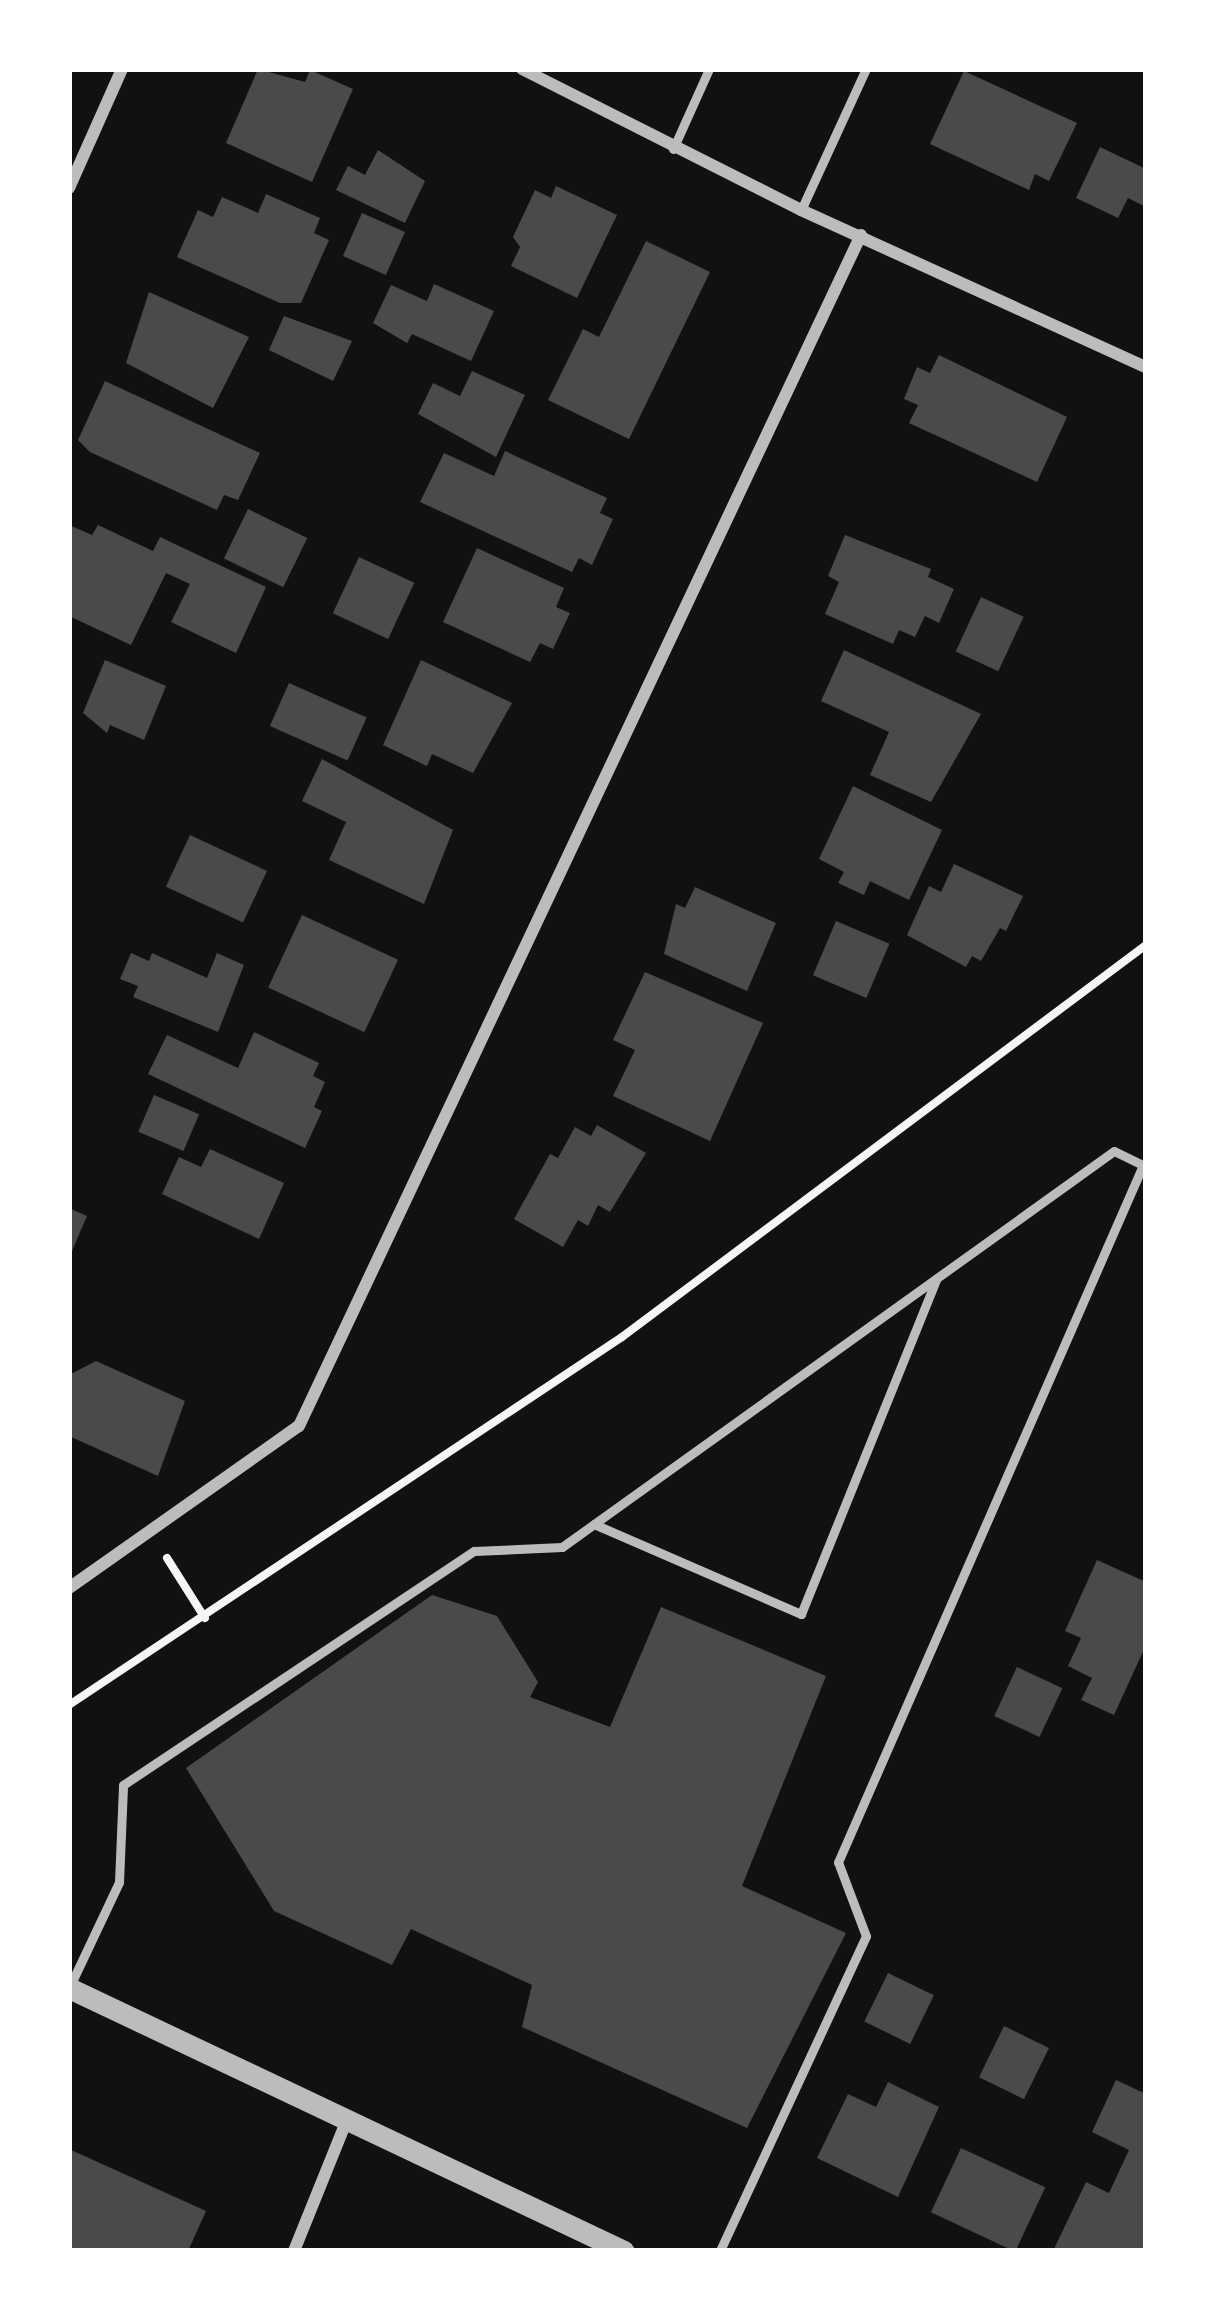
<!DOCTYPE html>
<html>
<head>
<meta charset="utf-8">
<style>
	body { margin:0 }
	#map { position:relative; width:1215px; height:2320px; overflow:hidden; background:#111; font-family:Karla,sans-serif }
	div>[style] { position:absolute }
	.building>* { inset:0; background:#4a4a4a; transform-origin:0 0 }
	.path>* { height:8px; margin:-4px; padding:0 4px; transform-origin:4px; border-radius:4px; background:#f5f5f5 }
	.service>* { height:9px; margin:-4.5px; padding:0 4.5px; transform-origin:4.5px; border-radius:4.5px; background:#bcbcbc }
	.minor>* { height:12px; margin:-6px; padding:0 6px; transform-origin:6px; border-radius:6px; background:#bcbcbc }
	.tertiary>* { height:21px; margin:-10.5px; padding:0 10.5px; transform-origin:10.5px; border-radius:10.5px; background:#bcbcbc }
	span { translate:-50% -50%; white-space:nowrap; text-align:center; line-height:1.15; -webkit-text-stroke:9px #fff; paint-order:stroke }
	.frame { position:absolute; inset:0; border:72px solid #fff; pointer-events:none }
</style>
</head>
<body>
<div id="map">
	<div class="building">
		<div style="clip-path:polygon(258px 69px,305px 82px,310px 70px,353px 89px,312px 182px,226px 143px)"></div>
		<div style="clip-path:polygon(964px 71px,1077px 123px,1049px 181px,1035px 174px,1029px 190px,930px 144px)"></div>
		<div style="clip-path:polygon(1100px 147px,1146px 169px,1146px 207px,1128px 198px,1118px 218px,1076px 198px)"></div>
		<div style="clip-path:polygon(378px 150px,425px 181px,405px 223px,336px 190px,348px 166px,365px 175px)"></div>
		<div style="clip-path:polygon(556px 186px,617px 215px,577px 298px,511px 266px,520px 247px,513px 237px,535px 190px,551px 198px)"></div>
		<div style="clip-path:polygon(266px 194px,320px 218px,314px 233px,329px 240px,301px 303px,280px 303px,177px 257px,198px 210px,213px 217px,222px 197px,258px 213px)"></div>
		<div style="left:362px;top:213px;width:47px;height:47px;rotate:24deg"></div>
		<div style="clip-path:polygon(646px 241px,710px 272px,629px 439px,548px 400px,583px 329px,599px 337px)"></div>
		<div style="clip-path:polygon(434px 284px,494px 311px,471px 361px,412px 334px,407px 343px,373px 323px,391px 285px,427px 301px)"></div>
		<div style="clip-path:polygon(149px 292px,249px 337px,213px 408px,126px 363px)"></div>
		<div style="clip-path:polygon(284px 316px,352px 341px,333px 381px,269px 350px)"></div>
		<div style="clip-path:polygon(939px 355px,1067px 417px,1037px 482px,909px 423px,918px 405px,904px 399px,917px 367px,930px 373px)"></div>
		<div style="clip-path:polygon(472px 371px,525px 395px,496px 457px,418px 414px,433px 383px,460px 396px)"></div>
		<div style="clip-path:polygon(105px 381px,260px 453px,238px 500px,224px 495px,217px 510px,90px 452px,78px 440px)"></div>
		<div style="clip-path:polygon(505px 451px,607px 498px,600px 513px,613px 519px,592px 565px,579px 558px,572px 572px,420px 502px,444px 453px,494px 476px)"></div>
		<div style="left:248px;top:509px;width:66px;height:55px;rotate:26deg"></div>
		<div style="clip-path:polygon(69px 525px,92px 535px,98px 525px,153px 551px,160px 537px,266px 587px,236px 653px,171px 622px,190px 584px,166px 573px,131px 645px,69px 616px)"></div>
		<div style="clip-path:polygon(845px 535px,931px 569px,928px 577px,954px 589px,939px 623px,925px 616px,915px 637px,899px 630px,893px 644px,825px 614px,839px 582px,828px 576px)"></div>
		<div style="clip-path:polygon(477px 548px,564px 588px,556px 607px,570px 613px,553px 649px,540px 643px,530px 662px,443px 622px)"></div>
		<div style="left:359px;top:557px;width:61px;height:62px;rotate:25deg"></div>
		<div style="left:981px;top:597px;width:47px;height:60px;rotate:25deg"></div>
		<div style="clip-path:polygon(844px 650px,981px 714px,931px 802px,870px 775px,889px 732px,821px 701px)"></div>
		<div style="clip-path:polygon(105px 660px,166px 686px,144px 740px,110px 725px,107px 733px,83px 713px)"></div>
		<div style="clip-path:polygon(421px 660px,512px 703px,473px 773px,432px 754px,427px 766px,383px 745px)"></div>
		<div style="left:289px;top:683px;width:85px;height:47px;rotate:24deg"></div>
		<div style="clip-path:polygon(322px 759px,453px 830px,424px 904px,329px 860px,346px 822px,302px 801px)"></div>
		<div style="clip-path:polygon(853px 786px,942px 830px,909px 900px,870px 881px,864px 895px,838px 883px,844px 872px,819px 859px)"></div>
		<div style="left:190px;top:835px;width:85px;height:57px;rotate:25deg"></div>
		<div style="clip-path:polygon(954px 864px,1023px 896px,1006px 931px,1000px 928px,981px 961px,972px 956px,966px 967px,907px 935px,929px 886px,941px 892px)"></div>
		<div style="clip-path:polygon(695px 887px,776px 923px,747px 991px,664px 954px,676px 904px,685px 908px)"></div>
		<div style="left:302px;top:915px;width:106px;height:80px;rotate:25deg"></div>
		<div style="left:836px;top:921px;width:58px;height:59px;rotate:23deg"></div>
		<div style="clip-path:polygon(131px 953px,149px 961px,152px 953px,207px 978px,217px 953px,244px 965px,218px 1032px,133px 997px,138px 986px,120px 979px)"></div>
		<div style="clip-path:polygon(645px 972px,763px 1023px,710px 1141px,613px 1096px,635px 1050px,613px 1040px)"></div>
		<div style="clip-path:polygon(254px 1032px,319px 1063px,313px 1076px,325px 1082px,314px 1107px,322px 1111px,305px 1148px,148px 1074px,167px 1035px,238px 1068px)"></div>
		<div style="left:154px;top:1095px;width:49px;height:40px;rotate:23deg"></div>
		<div style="clip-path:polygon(597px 1125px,646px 1153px,610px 1212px,598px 1205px,588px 1226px,578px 1220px,563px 1247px,514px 1219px,550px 1154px,558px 1158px,575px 1127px,591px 1136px)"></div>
		<div style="clip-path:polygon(210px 1149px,284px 1183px,259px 1239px,162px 1194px,179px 1157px,201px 1167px)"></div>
		<div style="clip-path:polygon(69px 1208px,87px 1216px,69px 1258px)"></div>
		<div style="clip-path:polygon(96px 1361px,185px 1401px,158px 1476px,69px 1436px,69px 1375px)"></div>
		<div style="clip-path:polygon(1097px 1560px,1146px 1582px,1146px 1645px,1114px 1715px,1081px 1700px,1092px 1678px,1068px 1666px,1081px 1638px,1065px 1631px)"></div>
		<div style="clip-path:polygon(432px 1595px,497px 1616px,538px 1682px,530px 1697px,610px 1727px,661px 1607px,826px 1676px,742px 1886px,846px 1933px,747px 2128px,522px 2027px,532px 1985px,411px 1929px,392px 1965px,274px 1911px,186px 1768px)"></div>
		<div style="left:1017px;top:1667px;width:50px;height:54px;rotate:25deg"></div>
		<div style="left:888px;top:1973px;width:51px;height:54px;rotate:26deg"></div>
		<div style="left:1004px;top:2026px;width:50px;height:57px;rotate:26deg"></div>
		<div style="clip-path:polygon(1116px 2080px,1146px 2094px,1146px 2251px,1053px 2251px,1086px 2182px,1109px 2193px,1129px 2150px,1092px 2132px)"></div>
		<div style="clip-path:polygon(888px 2082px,939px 2107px,898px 2197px,817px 2158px,848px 2094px,876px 2107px)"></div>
		<div style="left:961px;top:2148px;width:93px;height:71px;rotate:25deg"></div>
		<div style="clip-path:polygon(69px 2149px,206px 2211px,188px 2251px,69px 2251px)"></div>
	</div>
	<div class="path">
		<div style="left:167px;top:1558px;width:71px;rotate:57.7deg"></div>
		<div style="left:69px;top:1705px;width:664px;rotate:-33.64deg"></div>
		<div style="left:622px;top:1337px;width:654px;rotate:-36.8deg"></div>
	</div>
	<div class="service">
		<div style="left:673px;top:149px;width:88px;rotate:-65.8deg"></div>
		<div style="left:801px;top:210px;width:155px;rotate:-65.3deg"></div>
		<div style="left:594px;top:1524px;width:226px;rotate:23.5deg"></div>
		<div style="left:801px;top:1614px;width:362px;rotate:-68deg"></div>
		<div style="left:69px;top:1988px;width:117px;rotate:-64.7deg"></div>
		<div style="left:119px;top:1882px;width:97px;rotate:-87.6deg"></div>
		<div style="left:123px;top:1785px;width:422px;rotate:-33.7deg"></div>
		<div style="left:474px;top:1551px;width:88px;rotate:-2.6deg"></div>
		<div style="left:562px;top:1547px;width:679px;rotate:-35.66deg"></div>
		<div style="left:1114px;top:1151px;width:32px;rotate:26deg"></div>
		<div style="left:1143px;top:1165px;width:761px;rotate:113.63deg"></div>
		<div style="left:838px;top:1862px;width:79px;rotate:69.3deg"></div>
		<div style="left:866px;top:1936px;width:347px;rotate:114.9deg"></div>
	</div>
	<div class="minor">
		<div style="left:522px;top:69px;width:313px;rotate:26.8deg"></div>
		<div style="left:801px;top:210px;width:379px;rotate:24.5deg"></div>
		<div style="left:69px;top:188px;width:130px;rotate:-66deg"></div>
		<div style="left:69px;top:1588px;width:281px;rotate:-35.2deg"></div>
		<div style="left:299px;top:1426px;width:1317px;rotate:-64.74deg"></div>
		<div style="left:294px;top:2251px;width:139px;rotate:-68deg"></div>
	</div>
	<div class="tertiary">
		<div style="left:69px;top:1988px;width:614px;rotate:25.36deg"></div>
	</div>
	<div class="frame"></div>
</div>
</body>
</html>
